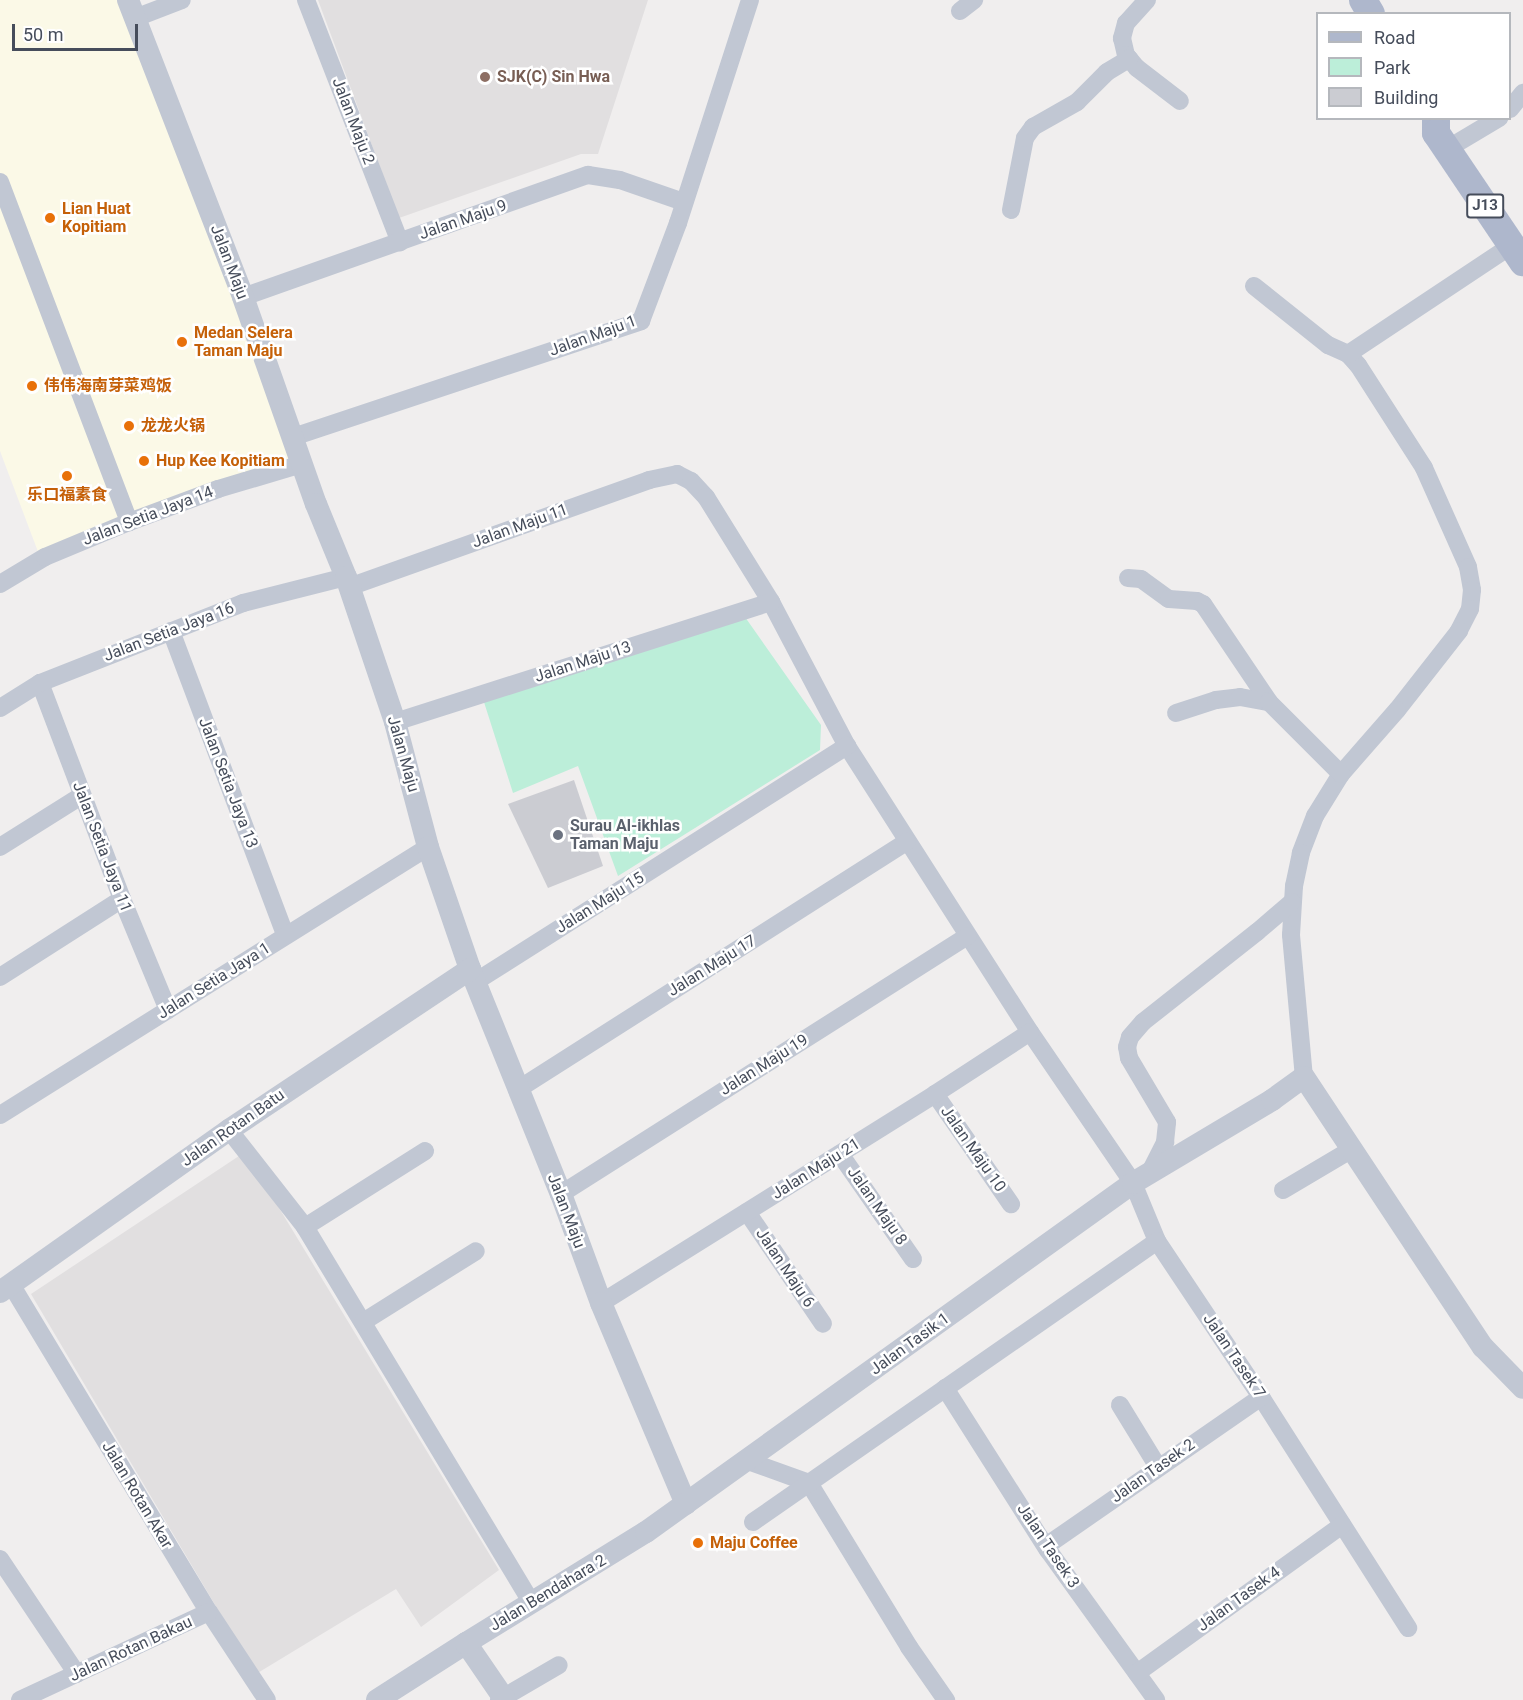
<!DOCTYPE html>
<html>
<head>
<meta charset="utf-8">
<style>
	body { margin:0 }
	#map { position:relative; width:1523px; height:1700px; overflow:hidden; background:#f0eeee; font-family:Roboto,"Noto Sans SC",sans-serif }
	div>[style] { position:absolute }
	.commercial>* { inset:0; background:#fbf9e7 }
	.education>* { inset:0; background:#e1dfe0 }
	.green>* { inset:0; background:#bceed9 }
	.building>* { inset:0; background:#cbccd2 }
	.minor>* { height:18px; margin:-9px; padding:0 9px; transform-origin:9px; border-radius:9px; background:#c1c7d3 }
	.tertiary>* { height:22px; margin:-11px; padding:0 11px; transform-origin:11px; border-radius:11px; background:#c1c7d3 }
	.primary>* { height:28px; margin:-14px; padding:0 14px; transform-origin:14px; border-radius:14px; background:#aeb7cc }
	.dots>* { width:16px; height:16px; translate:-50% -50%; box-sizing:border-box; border:3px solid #fff; border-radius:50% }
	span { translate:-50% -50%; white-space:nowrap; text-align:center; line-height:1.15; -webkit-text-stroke:5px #fff; paint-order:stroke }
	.shield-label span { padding:2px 4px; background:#fff; border:2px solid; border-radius:4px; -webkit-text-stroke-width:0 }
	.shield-label { font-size:15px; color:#464d5b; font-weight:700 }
	.education-label { font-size:16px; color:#785e54; font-weight:700 }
	.left { translate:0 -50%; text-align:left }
	.street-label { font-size:16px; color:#464d5b }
	.food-label { font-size:16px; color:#c56008; font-weight:700 }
	.worship-label { font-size:16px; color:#5b616d; font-weight:700 }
	.legend { position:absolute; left:1316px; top:12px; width:195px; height:108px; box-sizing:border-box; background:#fff; border:2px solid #b5b8bd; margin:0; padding:8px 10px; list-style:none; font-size:18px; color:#464d5b }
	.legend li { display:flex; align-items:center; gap:12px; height:30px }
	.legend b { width:30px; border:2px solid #b5b8bd }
	.scale { position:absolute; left:12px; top:24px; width:126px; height:27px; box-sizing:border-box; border:3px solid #464d5b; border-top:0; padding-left:8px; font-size:18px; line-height:21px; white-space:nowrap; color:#464d5b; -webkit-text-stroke:4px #fff; paint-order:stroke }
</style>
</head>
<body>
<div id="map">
	<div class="commercial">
		<div style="clip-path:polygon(0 0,117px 0,239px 313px,295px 472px,216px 496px,43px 565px,0 451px)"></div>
	</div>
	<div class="education">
		<div style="clip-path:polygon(318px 0,648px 0,598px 154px,581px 154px,399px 218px)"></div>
		<div style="clip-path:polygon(245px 1152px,499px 1570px,421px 1627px,396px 1589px,256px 1674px,31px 1294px)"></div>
	</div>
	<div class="green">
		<div style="clip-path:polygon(745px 617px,821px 725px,820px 750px,618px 876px,578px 766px,513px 793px,483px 699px)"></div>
	</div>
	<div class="building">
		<div style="clip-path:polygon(574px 780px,603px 866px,548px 888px,508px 804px)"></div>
	</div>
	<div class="minor">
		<div style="left:306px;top:0;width:260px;rotate:68.8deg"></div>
		<div style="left:1147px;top:0;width:31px;rotate:132deg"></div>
		<div style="left:1126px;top:23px;width:16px;rotate:105deg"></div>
		<div style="left:1122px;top:38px;width:17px;rotate:77deg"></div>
		<div style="left:1126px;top:55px;width:17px;rotate:50deg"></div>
		<div style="left:1137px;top:68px;width:54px;rotate:37.5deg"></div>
		<div style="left:960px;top:11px;width:18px;rotate:-38deg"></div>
		<div style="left:135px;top:18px;width:50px;rotate:-21deg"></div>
		<div style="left:1510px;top:109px;width:21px;rotate:-51deg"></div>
		<div style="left:1447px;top:149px;width:61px;rotate:-30.8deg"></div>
		<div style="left:0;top:182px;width:364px;rotate:69.2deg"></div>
		<div style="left:1011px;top:210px;width:73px;rotate:-79deg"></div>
		<div style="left:1025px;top:138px;width:14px;rotate:-54deg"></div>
		<div style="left:1033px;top:127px;width:51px;rotate:-29.6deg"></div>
		<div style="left:1077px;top:102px;width:42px;rotate:-45deg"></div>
		<div style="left:1107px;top:72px;width:26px;rotate:-31deg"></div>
		<div style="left:1254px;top:286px;width:95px;rotate:38.6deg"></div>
		<div style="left:1328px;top:345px;width:22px;rotate:24deg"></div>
		<div style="left:1348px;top:354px;width:15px;rotate:48deg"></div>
		<div style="left:1358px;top:365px;width:122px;rotate:57.3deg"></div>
		<div style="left:1424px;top:468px;width:108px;rotate:66deg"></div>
		<div style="left:1468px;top:567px;width:23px;rotate:80deg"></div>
		<div style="left:1472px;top:590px;width:19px;rotate:96deg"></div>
		<div style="left:1470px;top:609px;width:25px;rotate:117deg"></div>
		<div style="left:1459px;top:631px;width:100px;rotate:128.1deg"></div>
		<div style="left:1397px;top:710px;width:85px;rotate:131.2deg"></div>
		<div style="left:1341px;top:774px;width:49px;rotate:121.8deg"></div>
		<div style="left:1315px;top:816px;width:40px;rotate:111deg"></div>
		<div style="left:1301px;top:853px;width:34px;rotate:102deg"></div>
		<div style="left:1294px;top:886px;width:49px;rotate:93.5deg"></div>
		<div style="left:1291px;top:935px;width:143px;rotate:84.8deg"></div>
		<div style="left:243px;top:297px;width:366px;rotate:-19.5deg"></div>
		<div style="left:588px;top:175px;width:32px;rotate:9deg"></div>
		<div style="left:620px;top:180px;width:68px;rotate:19deg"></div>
		<div style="left:1348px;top:354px;width:197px;rotate:-33.6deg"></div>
		<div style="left:293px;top:437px;width:367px;rotate:-18.4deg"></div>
		<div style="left:641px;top:321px;width:105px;rotate:-69.3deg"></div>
		<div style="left:678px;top:223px;width:234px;rotate:-72.1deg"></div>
		<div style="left:1128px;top:578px;width:13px;rotate:4deg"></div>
		<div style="left:1141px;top:579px;width:34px;rotate:36deg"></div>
		<div style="left:1169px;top:599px;width:28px;rotate:4deg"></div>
		<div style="left:1197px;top:601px;width:7px;rotate:27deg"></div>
		<div style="left:1203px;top:604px;width:118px;rotate:56deg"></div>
		<div style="left:0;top:584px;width:52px;rotate:-31deg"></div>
		<div style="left:45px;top:557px;width:91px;rotate:-22.6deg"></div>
		<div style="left:129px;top:522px;width:95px;rotate:-20.3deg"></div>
		<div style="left:218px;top:489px;width:88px;rotate:-16.6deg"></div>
		<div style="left:349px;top:587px;width:319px;rotate:-19.6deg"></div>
		<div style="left:649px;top:480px;width:29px;rotate:-12deg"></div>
		<div style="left:677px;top:474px;width:16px;rotate:27deg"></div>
		<div style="left:691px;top:481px;width:22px;rotate:47deg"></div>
		<div style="left:706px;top:497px;width:123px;rotate:58.2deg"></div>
		<div style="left:771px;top:602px;width:163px;rotate:62.2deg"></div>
		<div style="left:847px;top:746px;width:340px;rotate:57.4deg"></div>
		<div style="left:1030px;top:1032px;width:183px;rotate:55.7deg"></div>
		<div style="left:1133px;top:1183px;width:63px;rotate:67.5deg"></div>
		<div style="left:1157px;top:1241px;width:187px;rotate:56.3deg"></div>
		<div style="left:1261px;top:1397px;width:274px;rotate:57.5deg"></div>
		<div style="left:171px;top:631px;width:325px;rotate:69.4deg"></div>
		<div style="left:40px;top:683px;width:231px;rotate:69.2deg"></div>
		<div style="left:122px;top:899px;width:120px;rotate:67.5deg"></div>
		<div style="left:0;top:708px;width:47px;rotate:-32deg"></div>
		<div style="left:40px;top:683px;width:218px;rotate:-21.5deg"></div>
		<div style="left:243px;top:603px;width:106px;rotate:-14.2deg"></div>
		<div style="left:1176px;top:713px;width:42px;rotate:-18deg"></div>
		<div style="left:1216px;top:700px;width:24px;rotate:-7deg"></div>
		<div style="left:1240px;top:697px;width:29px;rotate:10deg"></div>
		<div style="left:1269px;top:702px;width:102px;rotate:45deg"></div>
		<div style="left:395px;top:722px;width:395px;rotate:-17.7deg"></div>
		<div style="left:0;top:847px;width:96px;rotate:-32.2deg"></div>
		<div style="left:0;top:977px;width:145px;rotate:-32.6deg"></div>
		<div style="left:475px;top:982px;width:441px;rotate:-32.4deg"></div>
		<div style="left:517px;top:1090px;width:462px;rotate:-32.5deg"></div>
		<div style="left:935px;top:1094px;width:134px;rotate:55.4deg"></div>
		<div style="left:0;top:1115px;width:505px;rotate:-32.05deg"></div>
		<div style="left:229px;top:1130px;width:123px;rotate:51.9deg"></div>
		<div style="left:305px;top:1227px;width:438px;rotate:58.9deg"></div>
		<div style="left:840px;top:1154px;width:128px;rotate:55.2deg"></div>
		<div style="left:1149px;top:1174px;width:36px;rotate:-63deg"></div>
		<div style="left:1165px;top:1142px;width:20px;rotate:-84deg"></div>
		<div style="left:1167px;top:1122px;width:74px;rotate:-120.7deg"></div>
		<div style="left:1129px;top:1058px;width:11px;rotate:-100deg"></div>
		<div style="left:1127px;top:1047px;width:10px;rotate:-73deg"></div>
		<div style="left:1130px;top:1037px;width:20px;rotate:-49deg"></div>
		<div style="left:1143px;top:1022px;width:145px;rotate:-38.3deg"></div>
		<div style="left:1257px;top:932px;width:46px;rotate:-40.6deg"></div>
		<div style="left:1283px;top:1190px;width:80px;rotate:-30.7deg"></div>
		<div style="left:561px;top:1194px;width:481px;rotate:-32.4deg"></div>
		<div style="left:747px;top:1212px;width:135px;rotate:55.8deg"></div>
		<div style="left:305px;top:1227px;width:142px;rotate:-32.3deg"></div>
		<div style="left:12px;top:1286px;width:381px;rotate:58.9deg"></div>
		<div style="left:209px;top:1612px;width:105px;rotate:56.6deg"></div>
		<div style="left:601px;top:1303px;width:394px;rotate:-32deg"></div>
		<div style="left:935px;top:1094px;width:113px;rotate:-33.1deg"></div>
		<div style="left:363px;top:1322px;width:133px;rotate:-32.1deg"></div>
		<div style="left:945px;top:1388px;width:192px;rotate:57.6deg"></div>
		<div style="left:1048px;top:1550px;width:185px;rotate:54.2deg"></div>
		<div style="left:1120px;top:1405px;width:73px;rotate:58.5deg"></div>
		<div style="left:748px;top:1461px;width:65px;rotate:19.8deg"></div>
		<div style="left:809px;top:1483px;width:192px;rotate:58.6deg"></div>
		<div style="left:909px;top:1647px;width:65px;rotate:55.1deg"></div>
		<div style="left:753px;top:1522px;width:492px;rotate:-34.8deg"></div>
		<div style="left:1046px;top:1546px;width:262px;rotate:-34.7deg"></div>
		<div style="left:0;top:1559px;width:138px;rotate:56.2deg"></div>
		<div style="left:1137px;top:1673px;width:253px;rotate:-35.8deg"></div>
		<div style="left:20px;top:1700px;width:208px;rotate:-25deg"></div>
		<div style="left:499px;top:1700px;width:69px;rotate:-30.3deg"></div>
	</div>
	<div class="tertiary">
		<div style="left:128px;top:0;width:318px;rotate:68.8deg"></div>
		<div style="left:243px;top:297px;width:219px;rotate:70.6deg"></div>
		<div style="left:316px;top:504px;width:79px;rotate:67.7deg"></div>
		<div style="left:346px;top:577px;width:153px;rotate:71.3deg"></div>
		<div style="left:395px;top:722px;width:129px;rotate:75.2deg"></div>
		<div style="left:428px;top:847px;width:129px;rotate:71deg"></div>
		<div style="left:470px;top:969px;width:243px;rotate:68deg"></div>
		<div style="left:561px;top:1194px;width:116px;rotate:69.8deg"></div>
		<div style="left:601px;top:1303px;width:218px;rotate:67.1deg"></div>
		<div style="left:0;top:1292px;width:281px;rotate:-35.3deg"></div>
		<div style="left:229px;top:1130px;width:290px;rotate:-33.7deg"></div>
		<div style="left:377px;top:1700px;width:106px;rotate:-32.6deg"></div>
		<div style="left:505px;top:1700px;width:69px;rotate:-124.4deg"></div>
		<div style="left:466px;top:1643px;width:211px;rotate:-31.7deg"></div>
		<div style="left:646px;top:1532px;width:599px;rotate:-35.63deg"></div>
		<div style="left:1133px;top:1183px;width:162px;rotate:-30.8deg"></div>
		<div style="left:1272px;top:1100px;width:39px;rotate:-36deg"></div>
		<div style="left:1304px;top:1077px;width:324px;rotate:56.5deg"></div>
		<div style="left:1483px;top:1347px;width:57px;rotate:45.7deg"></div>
	</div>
	<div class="primary">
		<div style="left:1363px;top:0;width:16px;rotate:60deg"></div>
		<div style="left:1436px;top:118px;width:15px;rotate:90deg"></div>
		<div style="left:1436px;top:133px;width:156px;rotate:56deg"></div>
	</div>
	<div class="dots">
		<div style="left:485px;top:77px;background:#8d6e63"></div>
		<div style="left:50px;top:218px;background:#e8710a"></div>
		<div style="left:182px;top:342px;background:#e8710a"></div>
		<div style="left:32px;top:386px;background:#e8710a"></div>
		<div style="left:129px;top:426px;background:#e8710a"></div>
		<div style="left:144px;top:461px;background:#e8710a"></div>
		<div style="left:67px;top:476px;background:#e8710a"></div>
		<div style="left:558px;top:835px;background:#6b7280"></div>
		<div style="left:698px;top:1543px;background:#e8710a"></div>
	</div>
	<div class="shield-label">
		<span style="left:1485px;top:206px">J13</span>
	</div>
	<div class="education-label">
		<span class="left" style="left:497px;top:77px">SJK(C) Sin Hwa</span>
	</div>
	<div class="street-label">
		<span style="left:353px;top:121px;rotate:69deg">Jalan Maju 2</span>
		<span style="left:463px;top:220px;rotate:-19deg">Jalan Maju 9</span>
		<span style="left:229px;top:262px;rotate:69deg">Jalan Maju</span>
		<span style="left:593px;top:336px;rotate:-20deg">Jalan Maju 1</span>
		<span style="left:148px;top:516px;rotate:-21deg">Jalan Setia Jaya 14</span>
		<span style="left:520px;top:526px;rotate:-20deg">Jalan Maju 11</span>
		<span style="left:169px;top:632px;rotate:-21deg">Jalan Setia Jaya 16</span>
		<span style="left:583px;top:662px;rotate:-18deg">Jalan Maju 13</span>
		<span style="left:403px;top:754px;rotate:74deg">Jalan Maju</span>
		<span style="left:228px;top:783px;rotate:69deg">Jalan Setia Jaya 13</span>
		<span style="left:102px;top:847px;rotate:69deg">Jalan Setia Jaya 11</span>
		<span style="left:600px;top:903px;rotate:-32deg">Jalan Maju 15</span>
		<span style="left:712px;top:966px;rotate:-32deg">Jalan Maju 17</span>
		<span style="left:214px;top:981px;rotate:-32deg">Jalan Setia Jaya 1</span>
		<span style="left:764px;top:1065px;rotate:-32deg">Jalan Maju 19</span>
		<span style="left:233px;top:1128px;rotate:-35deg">Jalan Rotan Batu</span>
		<span style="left:973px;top:1149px;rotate:55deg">Jalan Maju 10</span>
		<span style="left:816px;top:1169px;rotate:-32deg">Jalan Maju 21</span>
		<span style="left:877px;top:1206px;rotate:55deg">Jalan Maju 8</span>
		<span style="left:566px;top:1211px;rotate:69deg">Jalan Maju</span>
		<span style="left:785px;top:1268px;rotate:56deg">Jalan Maju 6</span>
		<span style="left:910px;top:1344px;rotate:-36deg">Jalan Tasik 1</span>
		<span style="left:1234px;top:1356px;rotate:56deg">Jalan Tasek 7</span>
		<span style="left:1153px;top:1471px;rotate:-35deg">Jalan Tasek 2</span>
		<span style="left:137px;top:1495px;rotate:59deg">Jalan Rotan Akar</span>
		<span style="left:1048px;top:1546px;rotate:56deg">Jalan Tasek 3</span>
		<span style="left:548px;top:1593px;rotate:-31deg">Jalan Bendahara 2</span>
		<span style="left:1239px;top:1599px;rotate:-36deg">Jalan Tasek 4</span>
		<span style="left:131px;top:1649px;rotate:-25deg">Jalan Rotan Bakau</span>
	</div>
	<div class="food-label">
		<span class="left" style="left:62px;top:218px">Lian Huat<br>Kopitiam</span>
		<span class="left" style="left:194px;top:342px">Medan Selera<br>Taman Maju</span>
		<span class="left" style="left:44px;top:386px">伟伟海南芽菜鸡饭</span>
		<span class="left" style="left:141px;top:426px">龙龙火锅</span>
		<span class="left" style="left:156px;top:461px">Hup Kee Kopitiam</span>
		<span style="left:67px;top:495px">乐口福素食</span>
		<span class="left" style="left:710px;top:1543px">Maju Coffee</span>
	</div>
	<div class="worship-label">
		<span class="left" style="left:570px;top:835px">Surau Al-ikhlas<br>Taman Maju</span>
	</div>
	<ul class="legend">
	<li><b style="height:8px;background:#aeb7cc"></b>Road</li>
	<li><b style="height:16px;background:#bceed9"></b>Park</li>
	<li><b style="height:16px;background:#cbccd2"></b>Building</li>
	</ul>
	<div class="scale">50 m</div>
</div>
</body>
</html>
